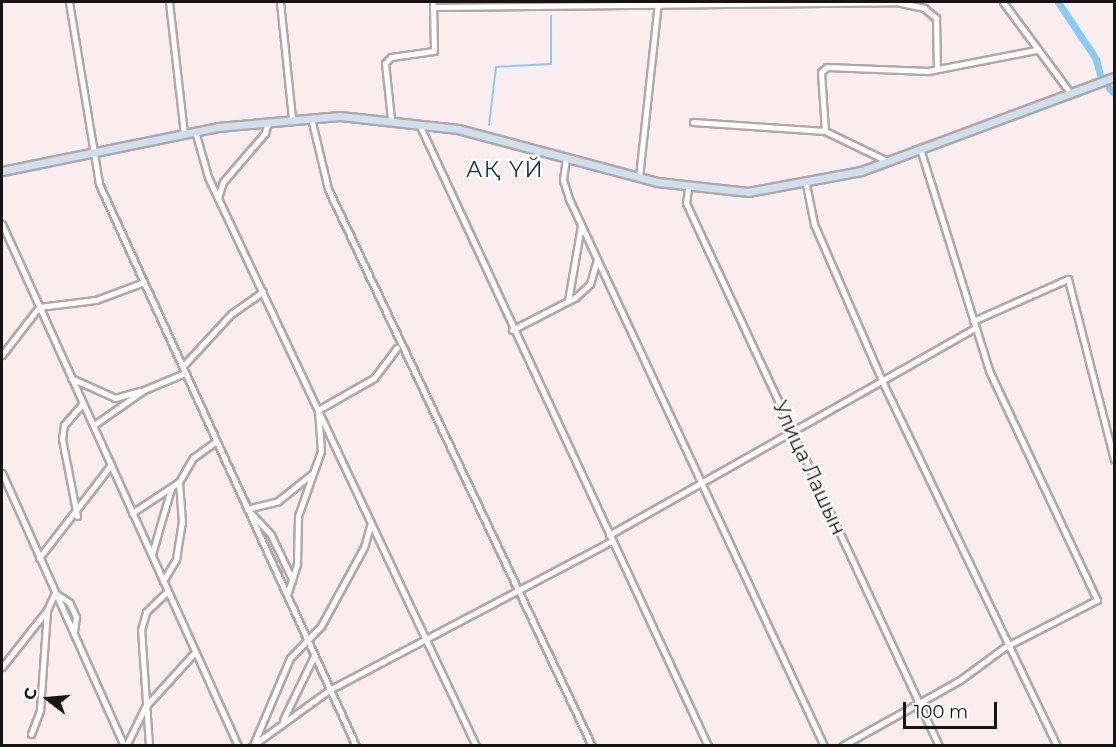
<!DOCTYPE html>
<html>
<head>
<meta charset="utf-8">
<style>
	body { margin:0 }
	#map { position:relative; width:1116px; height:747px; overflow:hidden; background:#faedef; font-family:Montserrat,sans-serif }
	div>[style] { position:absolute }
	.stream>* { height:2px; margin:-1px; padding:0 1px; transform-origin:1px; border-radius:1px; background:#87ccf9 }
	.canal>* { height:7px; margin:-3.5px; padding:0 3.5px; transform-origin:3.5px; border-radius:3.5px; background:#87ccf9 }
	.roads { filter:drop-shadow(2px 0 #b2a6a8) drop-shadow(-2px 0 #b2a6a8) drop-shadow(0 2px #b2a6a8) drop-shadow(0 -2px #b2a6a8) }
	.minor>* { height:5px; margin:-2.5px; padding:0 2.5px; transform-origin:2.5px; border-radius:2.5px; background:#fff }
	.secondary>* { height:7px; margin:-3.5px; padding:0 3.5px; transform-origin:3.5px; border-radius:3.5px; background:#cde0ed }
	span { translate:-50% -50%; white-space:nowrap; text-align:center; line-height:1.15; -webkit-text-stroke:5px #fff; paint-order:stroke }
	.street-label { font-size:20px; color:#171314 }
	.quarter-label { font-size:22px; color:#093249; letter-spacing:1.5px }
	.frame { position:absolute; inset:0; border:3px solid #171314; pointer-events:none }
	.north { position:absolute; left:18px; top:669px; width:60px; height:60px; -webkit-text-stroke:4px #fff; paint-order:stroke; rotate:286deg; font-size:16px; font-weight:700; line-height:24px; text-align:center; color:#171314 }
	.north::after { content:''; display:block; margin:auto; width:21px; height:27px; background:#171314; clip-path:polygon(50% 0,100% 100%,50% 72%,0 100%) }
	.scale { position:absolute; left:903px; top:702px; width:94px; height:27px; box-sizing:border-box; border:3px solid #171314; border-top:0; padding-left:8px; font-size:18px; line-height:21px; white-space:nowrap; color:#171314; -webkit-text-stroke:4px #fff; paint-order:stroke }
</style>
</head>
<body>
<div id="map">
	<div class="stream">
		<div style="left:489px;top:125px;width:58px;rotate:-83.1deg"></div>
		<div style="left:496px;top:67px;width:55px;rotate:-3.1deg"></div>
		<div style="left:551px;top:64px;width:48px;rotate:-90deg"></div>
	</div>
	<div class="canal">
		<div style="left:1058px;top:2px;width:69px;rotate:56.3deg"></div>
		<div style="left:1096px;top:59px;width:16px;rotate:76deg"></div>
		<div style="left:1109px;top:88px;width:7px;rotate:45deg"></div>
	</div>
	<div class="roads">
		<div class="minor">
			<div style="left:69px;top:2px;width:184px;rotate:80.6deg"></div>
			<div style="left:99px;top:184px;width:618px;rotate:65.43deg"></div>
			<div style="left:169px;top:2px;width:133px;rotate:83.5deg"></div>
			<div style="left:280px;top:2px;width:118px;rotate:84.1deg"></div>
			<div style="left:1003px;top:2px;width:114px;rotate:53.5deg"></div>
			<div style="left:434px;top:7px;width:462px;rotate:-0.6deg"></div>
			<div style="left:896px;top:2px;width:29px;rotate:12deg"></div>
			<div style="left:924px;top:8px;width:16px;rotate:40deg"></div>
			<div style="left:936px;top:18px;width:51px;rotate:88.9deg"></div>
			<div style="left:311px;top:118px;width:73px;rotate:76.5deg"></div>
			<div style="left:328px;top:189px;width:616px;rotate:64.64deg"></div>
			<div style="left:391px;top:119px;width:56px;rotate:-96.1deg"></div>
			<div style="left:385px;top:63px;width:8px;rotate:-45deg"></div>
			<div style="left:391px;top:57px;width:43px;rotate:-7.9deg"></div>
			<div style="left:434px;top:51px;width:49px;rotate:-91.2deg"></div>
			<div style="left:693px;top:122px;width:132px;rotate:3.9deg"></div>
			<div style="left:825px;top:131px;width:69px;rotate:25.8deg"></div>
			<div style="left:419px;top:124px;width:686px;rotate:65.08deg"></div>
			<div style="left:195px;top:131px;width:48px;rotate:74.2deg"></div>
			<div style="left:208px;top:177px;width:629px;rotate:64.78deg"></div>
			<div style="left:825px;top:131px;width:59px;rotate:-93.9deg"></div>
			<div style="left:821px;top:72px;width:8px;rotate:-40deg"></div>
			<div style="left:827px;top:67px;width:101px;rotate:2.3deg"></div>
			<div style="left:928px;top:71px;width:110px;rotate:-11deg"></div>
			<div style="left:566px;top:158px;width:22px;rotate:98deg"></div>
			<div style="left:563px;top:180px;width:22px;rotate:72deg"></div>
			<div style="left:570px;top:201px;width:601px;rotate:65.01deg"></div>
			<div style="left:639px;top:177px;width:175px;rotate:-83.8deg"></div>
			<div style="left:806px;top:184px;width:41px;rotate:78.7deg"></div>
			<div style="left:814px;top:224px;width:173px;rotate:66.5deg"></div>
			<div style="left:883px;top:383px;width:403px;rotate:64.4deg"></div>
			<div style="left:688px;top:189px;width:14px;rotate:98deg"></div>
			<div style="left:686px;top:203px;width:599px;rotate:65.02deg"></div>
			<div style="left:218px;top:198px;width:17px;rotate:-73deg"></div>
			<div style="left:223px;top:182px;width:65px;rotate:-49.4deg"></div>
			<div style="left:265px;top:133px;width:11px;rotate:-75deg"></div>
			<div style="left:2px;top:224px;width:573px;rotate:65.67deg"></div>
			<div style="left:568px;top:301px;width:76px;rotate:-80.2deg"></div>
			<div style="left:973px;top:321px;width:104px;rotate:-23.9deg"></div>
			<div style="left:1068px;top:279px;width:186px;rotate:75.7deg"></div>
			<div style="left:512px;top:330px;width:72px;rotate:-27.3deg"></div>
			<div style="left:576px;top:297px;width:19px;rotate:-43deg"></div>
			<div style="left:590px;top:284px;width:25px;rotate:-74deg"></div>
			<div style="left:2px;top:355px;width:61px;rotate:-52.4deg"></div>
			<div style="left:39px;top:307px;width:57px;rotate:-7deg"></div>
			<div style="left:96px;top:300px;width:51px;rotate:-20.6deg"></div>
			<div style="left:183px;top:366px;width:71px;rotate:-47.3deg"></div>
			<div style="left:231px;top:314px;width:39px;rotate:-35deg"></div>
			<div style="left:71px;top:378px;width:48px;rotate:24.4deg"></div>
			<div style="left:115px;top:398px;width:26px;rotate:-16deg"></div>
			<div style="left:94px;top:425px;width:61px;rotate:-35deg"></div>
			<div style="left:144px;top:390px;width:44px;rotate:-22.5deg"></div>
			<div style="left:2px;top:473px;width:299px;rotate:65.9deg"></div>
			<div style="left:247px;top:509px;width:32px;rotate:-14deg"></div>
			<div style="left:278px;top:501px;width:45px;rotate:-38.7deg"></div>
			<div style="left:248px;top:510px;width:34px;rotate:47deg"></div>
			<div style="left:271px;top:535px;width:49px;rotate:64.5deg"></div>
			<div style="left:132px;top:513px;width:56px;rotate:-33.4deg"></div>
			<div style="left:77px;top:516px;width:78px;rotate:-101deg"></div>
			<div style="left:62px;top:439px;width:14px;rotate:-82deg"></div>
			<div style="left:64px;top:425px;width:29px;rotate:-49deg"></div>
			<div style="left:609px;top:535px;width:420px;rotate:-29.5deg"></div>
			<div style="left:152px;top:554px;width:69px;rotate:-73.9deg"></div>
			<div style="left:39px;top:558px;width:118px;rotate:-52.3deg"></div>
			<div style="left:163px;top:581px;width:26px;rotate:-59deg"></div>
			<div style="left:176px;top:559px;width:36px;rotate:-81deg"></div>
			<div style="left:182px;top:523px;width:41px;rotate:-94.2deg"></div>
			<div style="left:179px;top:482px;width:28px;rotate:-60deg"></div>
			<div style="left:193px;top:458px;width:29px;rotate:-36deg"></div>
			<div style="left:287px;top:595px;width:33px;rotate:-72deg"></div>
			<div style="left:297px;top:564px;width:48px;rotate:-88.8deg"></div>
			<div style="left:298px;top:516px;width:69px;rotate:-70.5deg"></div>
			<div style="left:321px;top:451px;width:41px;rotate:-94.2deg"></div>
			<div style="left:318px;top:410px;width:64px;rotate:-29.7deg"></div>
			<div style="left:374px;top:378px;width:38px;rotate:-53deg"></div>
			<div style="left:2px;top:667px;width:73px;rotate:-51.7deg"></div>
			<div style="left:47px;top:610px;width:19px;rotate:-65deg"></div>
			<div style="left:55px;top:593px;width:17px;rotate:33deg"></div>
			<div style="left:69px;top:602px;width:17px;rotate:65deg"></div>
			<div style="left:76px;top:617px;width:14px;rotate:98deg"></div>
			<div style="left:283px;top:720px;width:71px;rotate:-64.2deg"></div>
			<div style="left:31px;top:734px;width:26px;rotate:-69deg"></div>
			<div style="left:40px;top:710px;width:99px;rotate:-86deg"></div>
			<div style="left:254px;top:743px;width:92px;rotate:-67deg"></div>
			<div style="left:290px;top:658px;width:45px;rotate:-45.9deg"></div>
			<div style="left:321px;top:626px;width:90px;rotate:-61.4deg"></div>
			<div style="left:364px;top:547px;width:25px;rotate:-74deg"></div>
			<div style="left:126px;top:746px;width:43px;rotate:-64deg"></div>
			<div style="left:145px;top:707px;width:74px;rotate:-47.7deg"></div>
			<div style="left:149px;top:746px;width:116px;rotate:-93.9deg"></div>
			<div style="left:141px;top:630px;width:19px;rotate:-74deg"></div>
			<div style="left:146px;top:612px;width:30px;rotate:-44deg"></div>
			<div style="left:252px;top:746px;width:95px;rotate:-36deg"></div>
			<div style="left:329px;top:690px;width:320px;rotate:-27.8deg"></div>
			<div style="left:842px;top:746px;width:135px;rotate:-29.2deg"></div>
			<div style="left:960px;top:680px;width:56px;rotate:-36.3deg"></div>
			<div style="left:1005px;top:647px;width:103px;rotate:-27.1deg"></div>
			<div style="left:1097px;top:600px;width:254px;rotate:-115.2deg"></div>
			<div style="left:989px;top:370px;width:232px;rotate:-107.3deg"></div>
		</div>
		<div class="secondary">
			<div style="left:2px;top:171px;width:220px;rotate:-11.5deg"></div>
			<div style="left:218px;top:127px;width:122px;rotate:-5.2deg"></div>
			<div style="left:340px;top:116px;width:119px;rotate:6.3deg"></div>
			<div style="left:458px;top:129px;width:206px;rotate:14.9deg"></div>
			<div style="left:657px;top:182px;width:92px;rotate:6.3deg"></div>
			<div style="left:748px;top:192px;width:115px;rotate:-10.5deg"></div>
			<div style="left:861px;top:171px;width:270px;rotate:-20.4deg"></div>
		</div>
	</div>
	<div class="street-label">
		<span style="left:809px;top:468px;rotate:65deg">Улица Лашын</span>
	</div>
	<div class="quarter-label">
		<span style="left:505px;top:170px">АҚ ҮЙ</span>
	</div>
	<div class="frame"></div>
	<div class="north">С</div>
	<div class="scale">100 m</div>
</div>
</body>
</html>
